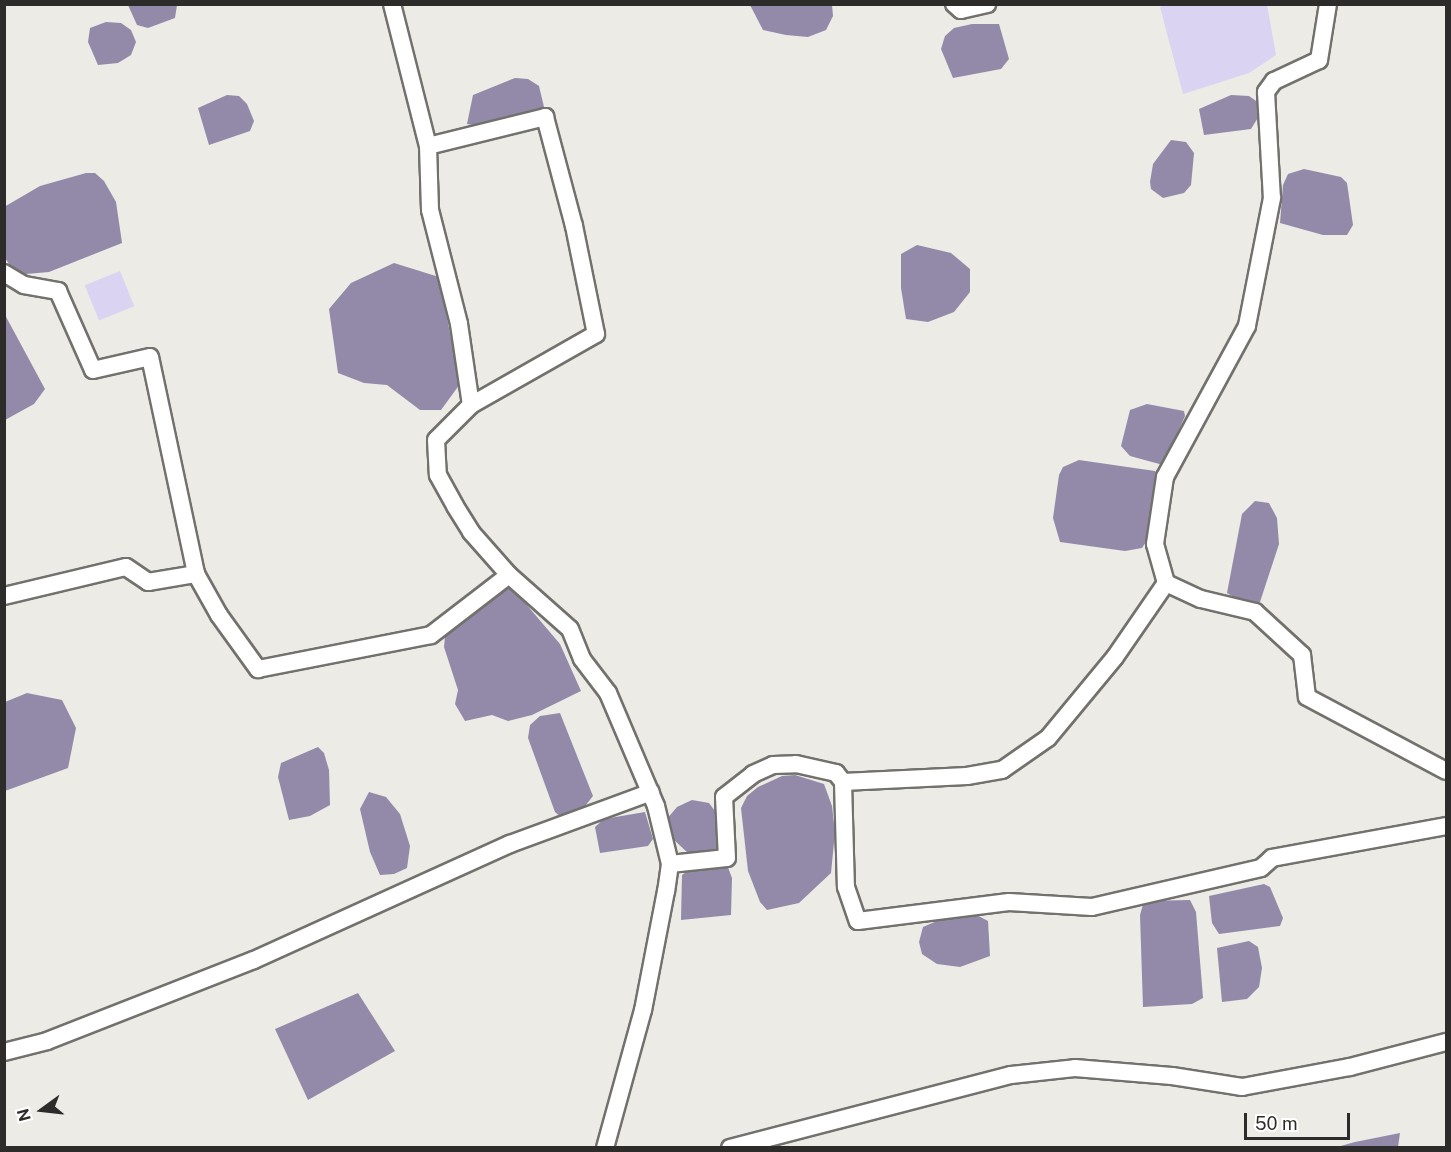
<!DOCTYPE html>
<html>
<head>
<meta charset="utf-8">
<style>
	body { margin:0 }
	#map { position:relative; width:1451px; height:1152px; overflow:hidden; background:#edebe6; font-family:"Public Sans",sans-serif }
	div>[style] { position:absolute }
	.green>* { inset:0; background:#dad3f1; transform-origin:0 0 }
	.water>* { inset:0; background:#928aa8 }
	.roads { filter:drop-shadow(2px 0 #73716d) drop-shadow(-2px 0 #73716d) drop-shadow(0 2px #73716d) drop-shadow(0 -2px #73716d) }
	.minor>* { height:16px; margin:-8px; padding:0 8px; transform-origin:8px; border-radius:8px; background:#fff }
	span { translate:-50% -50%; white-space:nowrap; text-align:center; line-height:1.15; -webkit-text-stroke:4.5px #fff; paint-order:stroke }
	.frame { position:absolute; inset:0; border:6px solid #2d2c2a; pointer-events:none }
	.north { position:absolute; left:12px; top:1080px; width:60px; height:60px; -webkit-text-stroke:4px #fff; paint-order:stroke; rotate:255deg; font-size:16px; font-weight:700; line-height:24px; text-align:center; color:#2d2c2a }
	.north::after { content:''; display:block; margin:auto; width:21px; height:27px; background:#2d2c2a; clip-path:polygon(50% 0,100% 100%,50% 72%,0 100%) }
	.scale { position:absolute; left:1244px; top:1113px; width:106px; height:27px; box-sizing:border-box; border:3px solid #2d2c2a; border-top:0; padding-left:8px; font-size:18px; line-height:21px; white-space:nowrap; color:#2d2c2a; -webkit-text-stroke:4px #fff; paint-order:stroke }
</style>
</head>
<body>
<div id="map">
	<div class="green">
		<div style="clip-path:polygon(1167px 4px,1267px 5px,1276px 55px,1249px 73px,1183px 94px,1160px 7px)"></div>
		<div style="left:120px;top:271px;width:38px;height:38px;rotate:68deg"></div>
	</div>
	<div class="water">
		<div style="clip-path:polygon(128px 5px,177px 5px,175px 18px,148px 28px,137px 25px)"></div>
		<div style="clip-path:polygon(750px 5px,832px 5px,833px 16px,826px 30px,808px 37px,786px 35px,763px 30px)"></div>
		<div style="clip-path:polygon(106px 22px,121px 23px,131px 30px,136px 42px,131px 55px,118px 63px,98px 65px,88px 42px,90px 28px)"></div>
		<div style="clip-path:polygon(972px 24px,999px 24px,1009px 59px,1001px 69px,953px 78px,941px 49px,945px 36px,954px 28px)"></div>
		<div style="clip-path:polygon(515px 78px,528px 79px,539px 86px,544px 107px,489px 128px,467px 124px,473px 95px)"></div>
		<div style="clip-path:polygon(227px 95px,239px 96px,247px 104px,254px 121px,250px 131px,209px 145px,198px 108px)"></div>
		<div style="clip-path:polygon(1231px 95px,1249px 96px,1259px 103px,1259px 116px,1251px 129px,1204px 135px,1199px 109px)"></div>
		<div style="clip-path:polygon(1171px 140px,1186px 142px,1194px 153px,1191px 185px,1184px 193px,1163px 198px,1151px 189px,1150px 182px,1153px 164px)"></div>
		<div style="clip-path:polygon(1304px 169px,1341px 177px,1347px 183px,1353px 225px,1347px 235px,1323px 235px,1280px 223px,1283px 185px,1288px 174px)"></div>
		<div style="clip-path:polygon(86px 173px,95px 173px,104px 181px,116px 202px,122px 243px,49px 272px,26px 274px,13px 270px,5px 258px,4px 207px,40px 186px)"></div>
		<div style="clip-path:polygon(917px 245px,951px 253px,970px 269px,970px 292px,954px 312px,928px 322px,906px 319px,901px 288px,901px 254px)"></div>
		<div style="clip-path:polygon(394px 263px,439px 277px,460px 384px,441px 410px,420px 410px,387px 385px,364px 383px,338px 373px,329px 309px,351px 283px)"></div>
		<div style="clip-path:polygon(4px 313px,45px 389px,34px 404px,5px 420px)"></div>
		<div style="clip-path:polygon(1147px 404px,1184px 411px,1185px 416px,1163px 465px,1130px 456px,1121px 446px,1130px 410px)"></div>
		<div style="clip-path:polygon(1079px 460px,1155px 471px,1158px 482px,1150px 536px,1142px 548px,1125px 551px,1060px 542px,1053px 518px,1059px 475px,1063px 467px)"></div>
		<div style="clip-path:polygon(1255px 501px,1269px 503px,1277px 518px,1279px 544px,1260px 602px,1244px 603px,1227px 593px,1242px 514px)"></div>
		<div style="clip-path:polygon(509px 584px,560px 644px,581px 691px,532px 715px,508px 721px,492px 715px,465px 721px,455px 704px,458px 690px,444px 647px,445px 636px)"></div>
		<div style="clip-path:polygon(27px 693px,62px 700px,76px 728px,68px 768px,5px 791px,5px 702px)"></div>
		<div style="clip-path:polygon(560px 713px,593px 796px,582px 810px,562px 818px,555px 812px,528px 738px,530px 725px,540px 716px)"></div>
		<div style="clip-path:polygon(318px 747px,324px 753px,329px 770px,330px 805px,310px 816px,289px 820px,278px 777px,281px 763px)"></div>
		<div style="clip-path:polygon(795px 775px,824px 784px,832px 806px,835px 832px,831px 873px,799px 903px,767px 910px,760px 902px,748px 871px,741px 808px,747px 796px,758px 787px,782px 776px)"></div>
		<div style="clip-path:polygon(369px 792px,386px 797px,400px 814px,410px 846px,407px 868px,394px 874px,380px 875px,370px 852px,360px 809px)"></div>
		<div style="clip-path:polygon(692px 800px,709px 803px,718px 815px,721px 848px,691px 856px,670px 836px,666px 820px,677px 807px)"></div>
		<div style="clip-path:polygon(645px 812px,653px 839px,648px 846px,600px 853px,595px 827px,604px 819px)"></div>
		<div style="clip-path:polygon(726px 862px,732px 878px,731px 915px,681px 920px,682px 875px,689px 870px)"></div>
		<div style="clip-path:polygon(1264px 884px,1270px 887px,1283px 918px,1280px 926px,1219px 934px,1212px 923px,1209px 896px)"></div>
		<div style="clip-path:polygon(1190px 900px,1196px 912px,1203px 998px,1192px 1004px,1143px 1007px,1140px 915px,1144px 901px)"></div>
		<div style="clip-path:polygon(971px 912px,988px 921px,990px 956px,960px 967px,937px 964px,922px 954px,919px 942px,923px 927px,955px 913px)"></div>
		<div style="clip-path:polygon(1249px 941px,1258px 947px,1262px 968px,1259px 987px,1247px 999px,1222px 1002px,1217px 948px)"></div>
		<div style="clip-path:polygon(358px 993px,395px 1051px,308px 1100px,275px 1029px)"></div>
		<div style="clip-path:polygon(1400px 1133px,1398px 1147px,1337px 1147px,1355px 1142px)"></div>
	</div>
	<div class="roads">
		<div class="minor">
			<div style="left:392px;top:4px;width:146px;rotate:75.8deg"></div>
			<div style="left:428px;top:146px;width:64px;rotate:88.2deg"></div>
			<div style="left:430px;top:210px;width:118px;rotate:75.7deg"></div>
			<div style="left:459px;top:324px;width:82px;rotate:81.6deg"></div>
			<div style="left:954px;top:4px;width:9px;rotate:41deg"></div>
			<div style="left:961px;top:10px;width:27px;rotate:-13deg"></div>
			<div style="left:1328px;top:4px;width:57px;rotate:99.1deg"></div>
			<div style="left:1319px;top:60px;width:50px;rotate:155deg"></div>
			<div style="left:1274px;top:81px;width:14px;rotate:126deg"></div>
			<div style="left:1266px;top:92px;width:106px;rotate:86.8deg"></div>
			<div style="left:1272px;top:198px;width:130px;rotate:101.1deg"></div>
			<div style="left:1247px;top:326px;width:172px;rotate:118.5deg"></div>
			<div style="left:1165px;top:477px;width:68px;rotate:98.5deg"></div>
			<div style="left:1155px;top:544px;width:41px;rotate:74.2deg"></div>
			<div style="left:1166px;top:583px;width:38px;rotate:25deg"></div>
			<div style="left:1201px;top:599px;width:56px;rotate:13.5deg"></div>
			<div style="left:1255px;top:612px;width:64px;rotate:42.5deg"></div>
			<div style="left:1302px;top:655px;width:42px;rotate:83.2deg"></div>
			<div style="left:1307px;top:697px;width:157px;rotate:28deg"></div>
			<div style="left:428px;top:146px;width:121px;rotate:-13.9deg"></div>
			<div style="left:545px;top:117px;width:113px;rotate:75.1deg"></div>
			<div style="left:574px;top:226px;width:110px;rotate:78.5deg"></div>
			<div style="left:596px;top:334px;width:144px;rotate:150.4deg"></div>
			<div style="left:471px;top:405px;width:49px;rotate:135deg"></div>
			<div style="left:436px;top:440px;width:35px;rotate:87deg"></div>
			<div style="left:438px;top:475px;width:35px;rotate:61deg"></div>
			<div style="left:455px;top:506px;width:31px;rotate:58deg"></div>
			<div style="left:471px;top:532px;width:57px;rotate:48.5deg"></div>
			<div style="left:509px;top:575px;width:81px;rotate:41.5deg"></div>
			<div style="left:570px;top:629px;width:32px;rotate:68deg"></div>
			<div style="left:582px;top:659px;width:43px;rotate:52.6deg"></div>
			<div style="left:608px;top:693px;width:123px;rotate:67deg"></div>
			<div style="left:656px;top:806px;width:60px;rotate:76.4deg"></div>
			<div style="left:670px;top:864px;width:27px;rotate:98deg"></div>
			<div style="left:666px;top:891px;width:121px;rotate:100.9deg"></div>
			<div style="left:643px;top:1010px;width:143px;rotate:105.4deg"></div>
			<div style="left:4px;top:273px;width:23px;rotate:31deg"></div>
			<div style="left:24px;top:285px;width:35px;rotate:10deg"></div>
			<div style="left:58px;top:291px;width:86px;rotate:66.1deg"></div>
			<div style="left:93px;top:370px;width:58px;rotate:-12.8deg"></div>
			<div style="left:150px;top:357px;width:222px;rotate:78deg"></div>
			<div style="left:196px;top:574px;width:47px;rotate:60.7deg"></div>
			<div style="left:219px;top:615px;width:67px;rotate:54.2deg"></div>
			<div style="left:258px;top:669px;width:176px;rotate:-11.1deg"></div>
			<div style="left:431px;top:635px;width:98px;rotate:-37.6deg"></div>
			<div style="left:4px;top:596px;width:125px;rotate:-13.4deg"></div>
			<div style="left:126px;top:567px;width:27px;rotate:34deg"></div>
			<div style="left:148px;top:582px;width:49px;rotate:-9.5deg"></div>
			<div style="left:843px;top:782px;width:124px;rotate:-2.8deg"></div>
			<div style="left:967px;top:776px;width:36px;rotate:-10deg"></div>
			<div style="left:1002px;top:770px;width:56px;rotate:-34.8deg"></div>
			<div style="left:1048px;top:738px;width:105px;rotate:-50.4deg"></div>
			<div style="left:1115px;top:657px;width:90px;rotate:-55.4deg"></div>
			<div style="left:670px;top:864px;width:57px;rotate:-6deg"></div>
			<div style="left:727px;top:858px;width:61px;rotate:-92.8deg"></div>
			<div style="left:724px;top:797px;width:37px;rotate:-38deg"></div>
			<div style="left:753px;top:774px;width:22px;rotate:-24deg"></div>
			<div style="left:773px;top:765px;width:23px;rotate:-2deg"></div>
			<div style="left:796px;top:764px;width:41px;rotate:12.7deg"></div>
			<div style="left:836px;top:773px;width:11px;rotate:52deg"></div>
			<div style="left:843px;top:782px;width:105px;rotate:88.4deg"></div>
			<div style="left:846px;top:887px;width:36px;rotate:71deg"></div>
			<div style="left:858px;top:921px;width:152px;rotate:-7.2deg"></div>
			<div style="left:1009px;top:902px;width:83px;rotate:3.4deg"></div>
			<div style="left:1092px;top:907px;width:173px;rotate:-13deg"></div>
			<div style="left:1261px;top:868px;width:15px;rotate:-42deg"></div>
			<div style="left:1272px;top:858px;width:177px;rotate:-10.4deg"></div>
			<div style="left:4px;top:1052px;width:44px;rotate:-14.3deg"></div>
			<div style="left:47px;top:1041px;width:222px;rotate:-21.4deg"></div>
			<div style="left:254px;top:960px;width:281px;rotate:-24.4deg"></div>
			<div style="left:510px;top:844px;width:150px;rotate:-20.2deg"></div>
			<div style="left:730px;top:1148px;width:290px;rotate:-14.6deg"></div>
			<div style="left:1011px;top:1075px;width:64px;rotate:-6.2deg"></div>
			<div style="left:1075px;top:1068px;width:97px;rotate:4.7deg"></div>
			<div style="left:1172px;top:1076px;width:71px;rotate:8.9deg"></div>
			<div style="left:1242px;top:1087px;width:110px;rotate:-10.5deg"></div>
			<div style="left:1350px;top:1067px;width:99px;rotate:-14.6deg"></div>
		</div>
	</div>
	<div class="frame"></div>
	<div class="north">N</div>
	<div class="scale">50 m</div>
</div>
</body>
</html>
